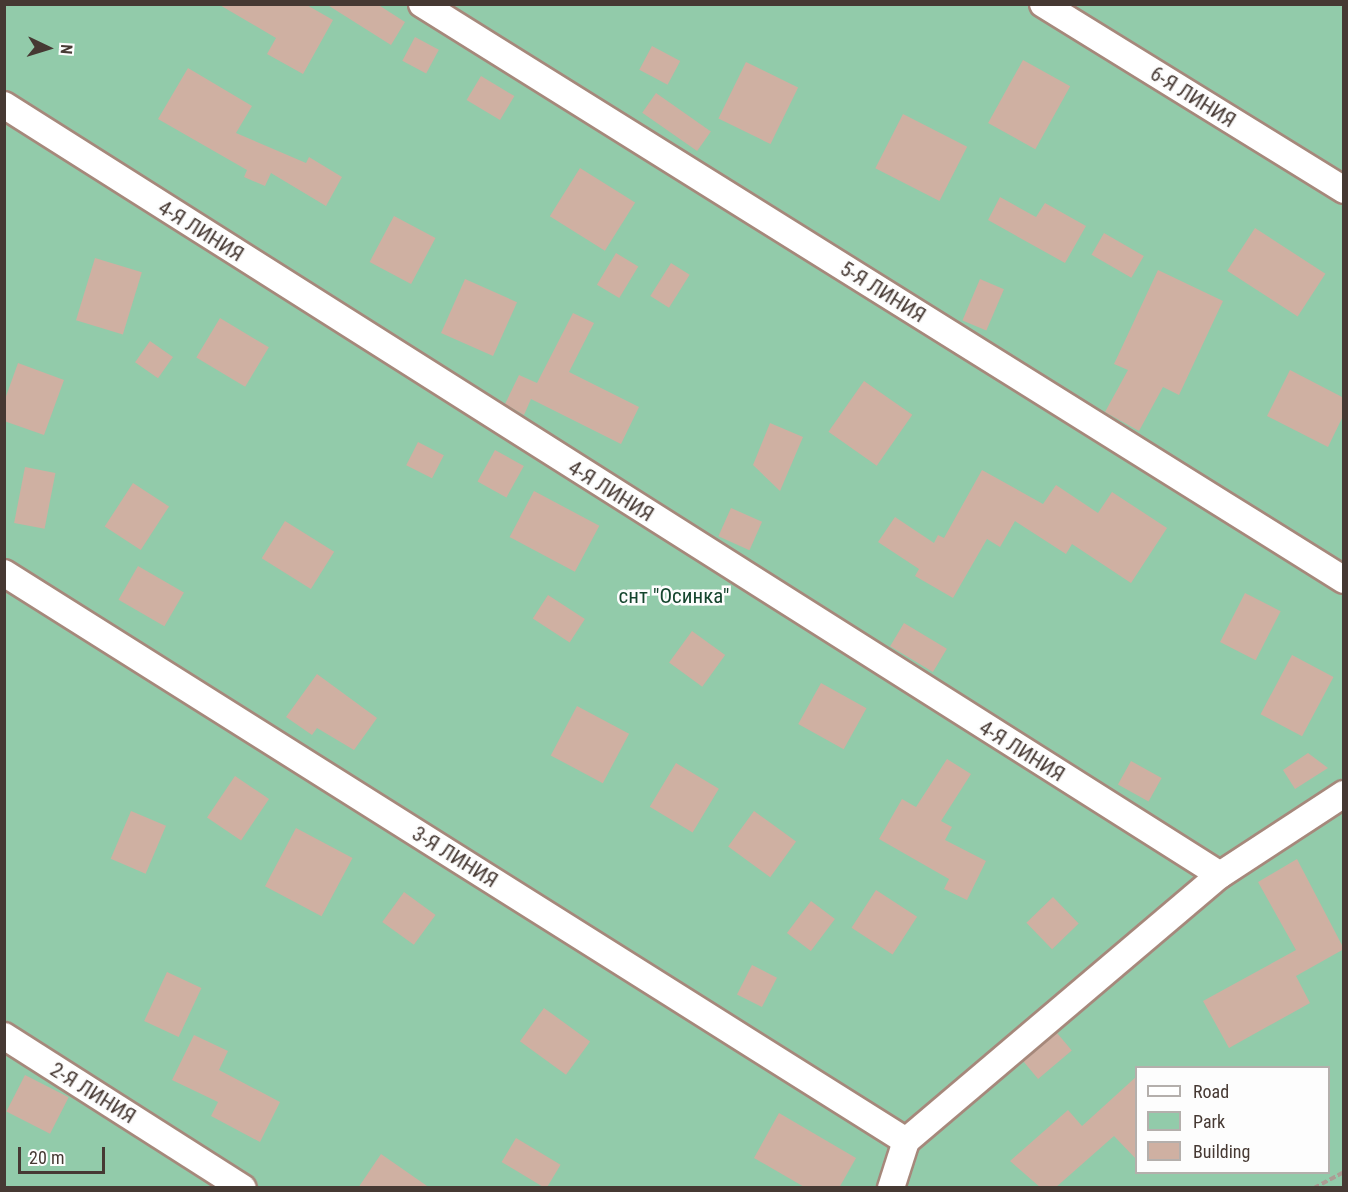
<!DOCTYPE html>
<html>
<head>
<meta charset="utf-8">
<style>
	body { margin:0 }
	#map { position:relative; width:1348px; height:1192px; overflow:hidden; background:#feebe2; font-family:"Roboto Condensed",sans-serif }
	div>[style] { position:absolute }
	.green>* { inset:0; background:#92cbaa }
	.building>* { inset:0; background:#cfb0a2; transform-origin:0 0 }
	.path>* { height:4px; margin-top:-2px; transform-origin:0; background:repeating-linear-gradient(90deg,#ac9c94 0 6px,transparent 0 9px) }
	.roads { filter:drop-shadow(2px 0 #a6887b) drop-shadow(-2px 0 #a6887b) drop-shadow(0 2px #a6887b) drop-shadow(0 -2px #a6887b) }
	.street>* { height:26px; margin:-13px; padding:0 13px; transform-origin:13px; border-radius:13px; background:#fff }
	span { translate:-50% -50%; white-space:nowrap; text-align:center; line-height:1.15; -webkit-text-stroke:5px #fdfdfd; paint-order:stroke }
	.street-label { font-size:21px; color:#463933 }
	.park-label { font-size:21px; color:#14452d }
	.frame { position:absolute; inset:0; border:6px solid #463933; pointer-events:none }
	.legend { position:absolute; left:1135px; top:1066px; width:195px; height:108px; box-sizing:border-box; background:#fdfdfd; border:2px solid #b4afac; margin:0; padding:8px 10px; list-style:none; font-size:18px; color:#463933 }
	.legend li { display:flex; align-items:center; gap:12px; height:30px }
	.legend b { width:30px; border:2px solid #b4afac }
	.north { position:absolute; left:18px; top:18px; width:60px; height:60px; -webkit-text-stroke:4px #fdfdfd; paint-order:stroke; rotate:94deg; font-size:16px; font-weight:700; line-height:24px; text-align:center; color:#463933 }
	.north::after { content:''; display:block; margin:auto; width:21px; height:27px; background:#463933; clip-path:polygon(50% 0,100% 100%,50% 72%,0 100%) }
	.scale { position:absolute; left:18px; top:1147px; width:87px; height:27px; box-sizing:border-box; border:3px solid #463933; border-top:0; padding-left:8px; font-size:18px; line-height:21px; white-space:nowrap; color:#463933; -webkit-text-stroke:4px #fdfdfd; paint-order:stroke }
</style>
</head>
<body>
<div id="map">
	<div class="green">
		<div style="clip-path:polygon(evenodd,5px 5px,1343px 5px,1343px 1187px,5px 1188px,5px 5px,1136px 1068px,1328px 1068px,1328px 1172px,1136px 1172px,1136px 1068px)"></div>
	</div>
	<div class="building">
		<div style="clip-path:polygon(218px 4px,305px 4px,333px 20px,303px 74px,267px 54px,276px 38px)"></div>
		<div style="clip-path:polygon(326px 4px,377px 4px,405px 22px,391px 45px)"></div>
		<div style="left:415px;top:37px;width:27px;height:27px;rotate:28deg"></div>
		<div style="left:652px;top:46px;width:32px;height:27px;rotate:28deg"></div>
		<div style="left:1023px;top:60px;width:54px;height:72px;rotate:29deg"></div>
		<div style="left:746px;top:62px;width:58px;height:63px;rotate:26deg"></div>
		<div style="clip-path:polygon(188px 68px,252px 106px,236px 133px,306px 163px,309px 157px,342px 177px,326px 206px,271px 173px,265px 186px,244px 177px,247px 170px,158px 119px)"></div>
		<div style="left:481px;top:76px;width:39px;height:28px;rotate:31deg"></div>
		<div style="left:656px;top:93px;width:67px;height:24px;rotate:35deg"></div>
		<div style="left:903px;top:114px;width:72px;height:61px;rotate:27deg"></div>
		<div style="left:580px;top:168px;width:65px;height:57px;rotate:32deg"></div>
		<div style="clip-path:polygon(1000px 197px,1036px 217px,1045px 203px,1086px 226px,1065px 263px,988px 220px)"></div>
		<div style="left:394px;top:216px;width:47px;height:52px;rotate:28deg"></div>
		<div style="left:1255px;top:228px;width:84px;height:51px;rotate:33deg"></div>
		<div style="left:1104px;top:233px;width:46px;height:25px;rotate:30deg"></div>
		<div style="left:616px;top:253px;width:26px;height:37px;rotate:31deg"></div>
		<div style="left:95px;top:258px;width:49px;height:65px;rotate:17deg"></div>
		<div style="left:671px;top:263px;width:22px;height:39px;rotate:32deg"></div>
		<div style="clip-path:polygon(1158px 270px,1223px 301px,1179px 395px,1163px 387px,1139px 431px,1105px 412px,1128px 370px,1114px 364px)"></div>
		<div style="left:465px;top:279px;width:57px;height:59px;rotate:24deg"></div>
		<div style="left:980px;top:279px;width:26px;height:45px;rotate:23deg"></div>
		<div style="clip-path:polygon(573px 313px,594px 323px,569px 372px,639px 407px,621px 444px,531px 399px,524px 415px,505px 404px,519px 375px,537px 383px)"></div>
		<div style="left:220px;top:318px;width:57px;height:46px;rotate:31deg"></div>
		<div style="left:150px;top:341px;width:28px;height:26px;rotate:35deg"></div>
		<div style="clip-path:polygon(18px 363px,64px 380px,44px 435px,4px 421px,4px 402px)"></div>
		<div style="clip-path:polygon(1290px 370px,1344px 398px,1344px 414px,1328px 447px,1267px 416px)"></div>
		<div style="left:864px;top:381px;width:59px;height:62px;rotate:35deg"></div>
		<div style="clip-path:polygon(770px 423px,803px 437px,780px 491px,753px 465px)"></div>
		<div style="left:418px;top:442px;width:29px;height:26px;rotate:27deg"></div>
		<div style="left:495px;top:450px;width:33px;height:36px;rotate:29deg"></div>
		<div style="left:25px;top:467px;width:31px;height:57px;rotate:11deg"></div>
		<div style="clip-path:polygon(982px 470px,1043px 504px,1056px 485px,1098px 513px,1112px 492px,1167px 528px,1131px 583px,1072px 544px,1066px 554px,1015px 521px,1000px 547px,987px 539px,953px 598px,915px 576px,919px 569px,878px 542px,895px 517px,934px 543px,938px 535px,944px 538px)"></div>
		<div style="left:133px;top:483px;width:43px;height:52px;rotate:33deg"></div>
		<div style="left:534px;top:491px;width:74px;height:52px;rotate:28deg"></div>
		<div style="left:731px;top:508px;width:34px;height:31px;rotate:24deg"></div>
		<div style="left:285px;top:521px;width:58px;height:44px;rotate:32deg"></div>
		<div style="left:138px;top:566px;width:53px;height:39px;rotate:30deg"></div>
		<div style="left:1245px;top:593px;width:40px;height:55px;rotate:27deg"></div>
		<div style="left:548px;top:595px;width:44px;height:28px;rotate:33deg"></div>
		<div style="left:904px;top:623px;width:50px;height:27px;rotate:31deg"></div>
		<div style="left:692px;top:631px;width:41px;height:39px;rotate:36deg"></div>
		<div style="left:1292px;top:655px;width:47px;height:67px;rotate:28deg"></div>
		<div style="clip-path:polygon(317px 674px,377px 718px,354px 750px,317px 728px,312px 735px,286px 717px)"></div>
		<div style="left:821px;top:683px;width:52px;height:47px;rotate:29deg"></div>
		<div style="left:577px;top:706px;width:59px;height:56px;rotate:28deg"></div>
		<div style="clip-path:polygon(1308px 753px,1328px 768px,1295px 789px,1283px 770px)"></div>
		<div style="clip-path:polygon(947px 759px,971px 774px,941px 821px,952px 827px,945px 840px,986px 861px,967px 900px,944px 889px,949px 879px,879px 839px,902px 799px,916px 807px)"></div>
		<div style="left:1131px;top:761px;width:35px;height:27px;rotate:29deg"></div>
		<div style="left:676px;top:763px;width:50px;height:51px;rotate:31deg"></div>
		<div style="left:235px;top:776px;width:41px;height:50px;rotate:34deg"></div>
		<div style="left:131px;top:811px;width:38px;height:52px;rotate:23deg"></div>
		<div style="left:754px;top:811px;width:52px;height:44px;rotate:36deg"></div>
		<div style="left:296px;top:828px;width:64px;height:66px;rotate:28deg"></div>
		<div style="clip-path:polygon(1297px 859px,1344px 949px,1296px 976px,1310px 1003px,1229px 1048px,1203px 1001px,1296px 950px,1258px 882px)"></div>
		<div style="left:876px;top:890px;width:49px;height:45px;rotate:33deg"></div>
		<div style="left:404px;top:892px;width:39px;height:37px;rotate:36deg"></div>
		<div style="left:1053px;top:897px;width:37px;height:37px;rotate:46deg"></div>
		<div style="left:811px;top:901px;width:30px;height:40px;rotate:37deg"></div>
		<div style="left:752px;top:965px;width:28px;height:33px;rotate:27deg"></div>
		<div style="left:167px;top:972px;width:38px;height:54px;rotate:25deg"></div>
		<div style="left:544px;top:1008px;width:57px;height:41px;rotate:36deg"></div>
		<div style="left:1057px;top:1033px;width:23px;height:44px;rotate:50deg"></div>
		<div style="clip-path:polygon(194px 1035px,228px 1051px,219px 1070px,280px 1102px,260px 1142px,211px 1116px,218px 1102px,172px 1080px)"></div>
		<div style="left:25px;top:1075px;width:49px;height:41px;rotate:27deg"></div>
		<div style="clip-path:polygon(1137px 1076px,1137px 1160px,1114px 1136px,1055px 1188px,1041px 1188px,1010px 1161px,1068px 1110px,1082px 1126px)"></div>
		<div style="clip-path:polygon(779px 1113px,856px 1158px,839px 1188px,806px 1188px,754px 1158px)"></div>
		<div style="left:516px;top:1138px;width:52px;height:28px;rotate:31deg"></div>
		<div style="clip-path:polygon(381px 1154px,430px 1188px,358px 1188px)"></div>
	</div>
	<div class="path">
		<div style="left:1314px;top:1188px;width:34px;rotate:-28deg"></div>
	</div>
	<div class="roads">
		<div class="street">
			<div style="left:422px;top:4px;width:1087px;rotate:31.99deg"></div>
			<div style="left:1043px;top:4px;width:354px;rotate:31.7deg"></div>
			<div style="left:4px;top:105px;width:1439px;rotate:32.34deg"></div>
			<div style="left:4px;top:573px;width:1066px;rotate:32.2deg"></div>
			<div style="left:4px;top:1036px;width:283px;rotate:32.5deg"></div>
			<div style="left:891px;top:1188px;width:49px;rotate:-72.3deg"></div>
			<div style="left:906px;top:1141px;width:412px;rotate:-40.3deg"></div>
			<div style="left:1220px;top:875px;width:148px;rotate:-33.2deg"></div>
		</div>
	</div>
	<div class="street-label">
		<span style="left:1193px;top:97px;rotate:32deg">6-Я ЛИНИЯ</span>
		<span style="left:201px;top:231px;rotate:32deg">4-Я ЛИНИЯ</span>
		<span style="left:883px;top:292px;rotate:32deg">5-Я ЛИНИЯ</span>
		<span style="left:611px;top:491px;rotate:32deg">4-Я ЛИНИЯ</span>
		<span style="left:1022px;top:751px;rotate:32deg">4-Я ЛИНИЯ</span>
		<span style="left:455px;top:857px;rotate:32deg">3-Я ЛИНИЯ</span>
		<span style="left:93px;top:1093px;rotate:32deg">2-Я ЛИНИЯ</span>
	</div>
	<div class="park-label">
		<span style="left:674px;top:596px">снт "Осинка"</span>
	</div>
	<div class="frame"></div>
	<ul class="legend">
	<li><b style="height:8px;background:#fff"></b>Road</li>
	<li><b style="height:16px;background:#92cbaa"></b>Park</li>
	<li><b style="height:16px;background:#cfb0a2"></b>Building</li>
	</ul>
	<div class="north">N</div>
	<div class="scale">20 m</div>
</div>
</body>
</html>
